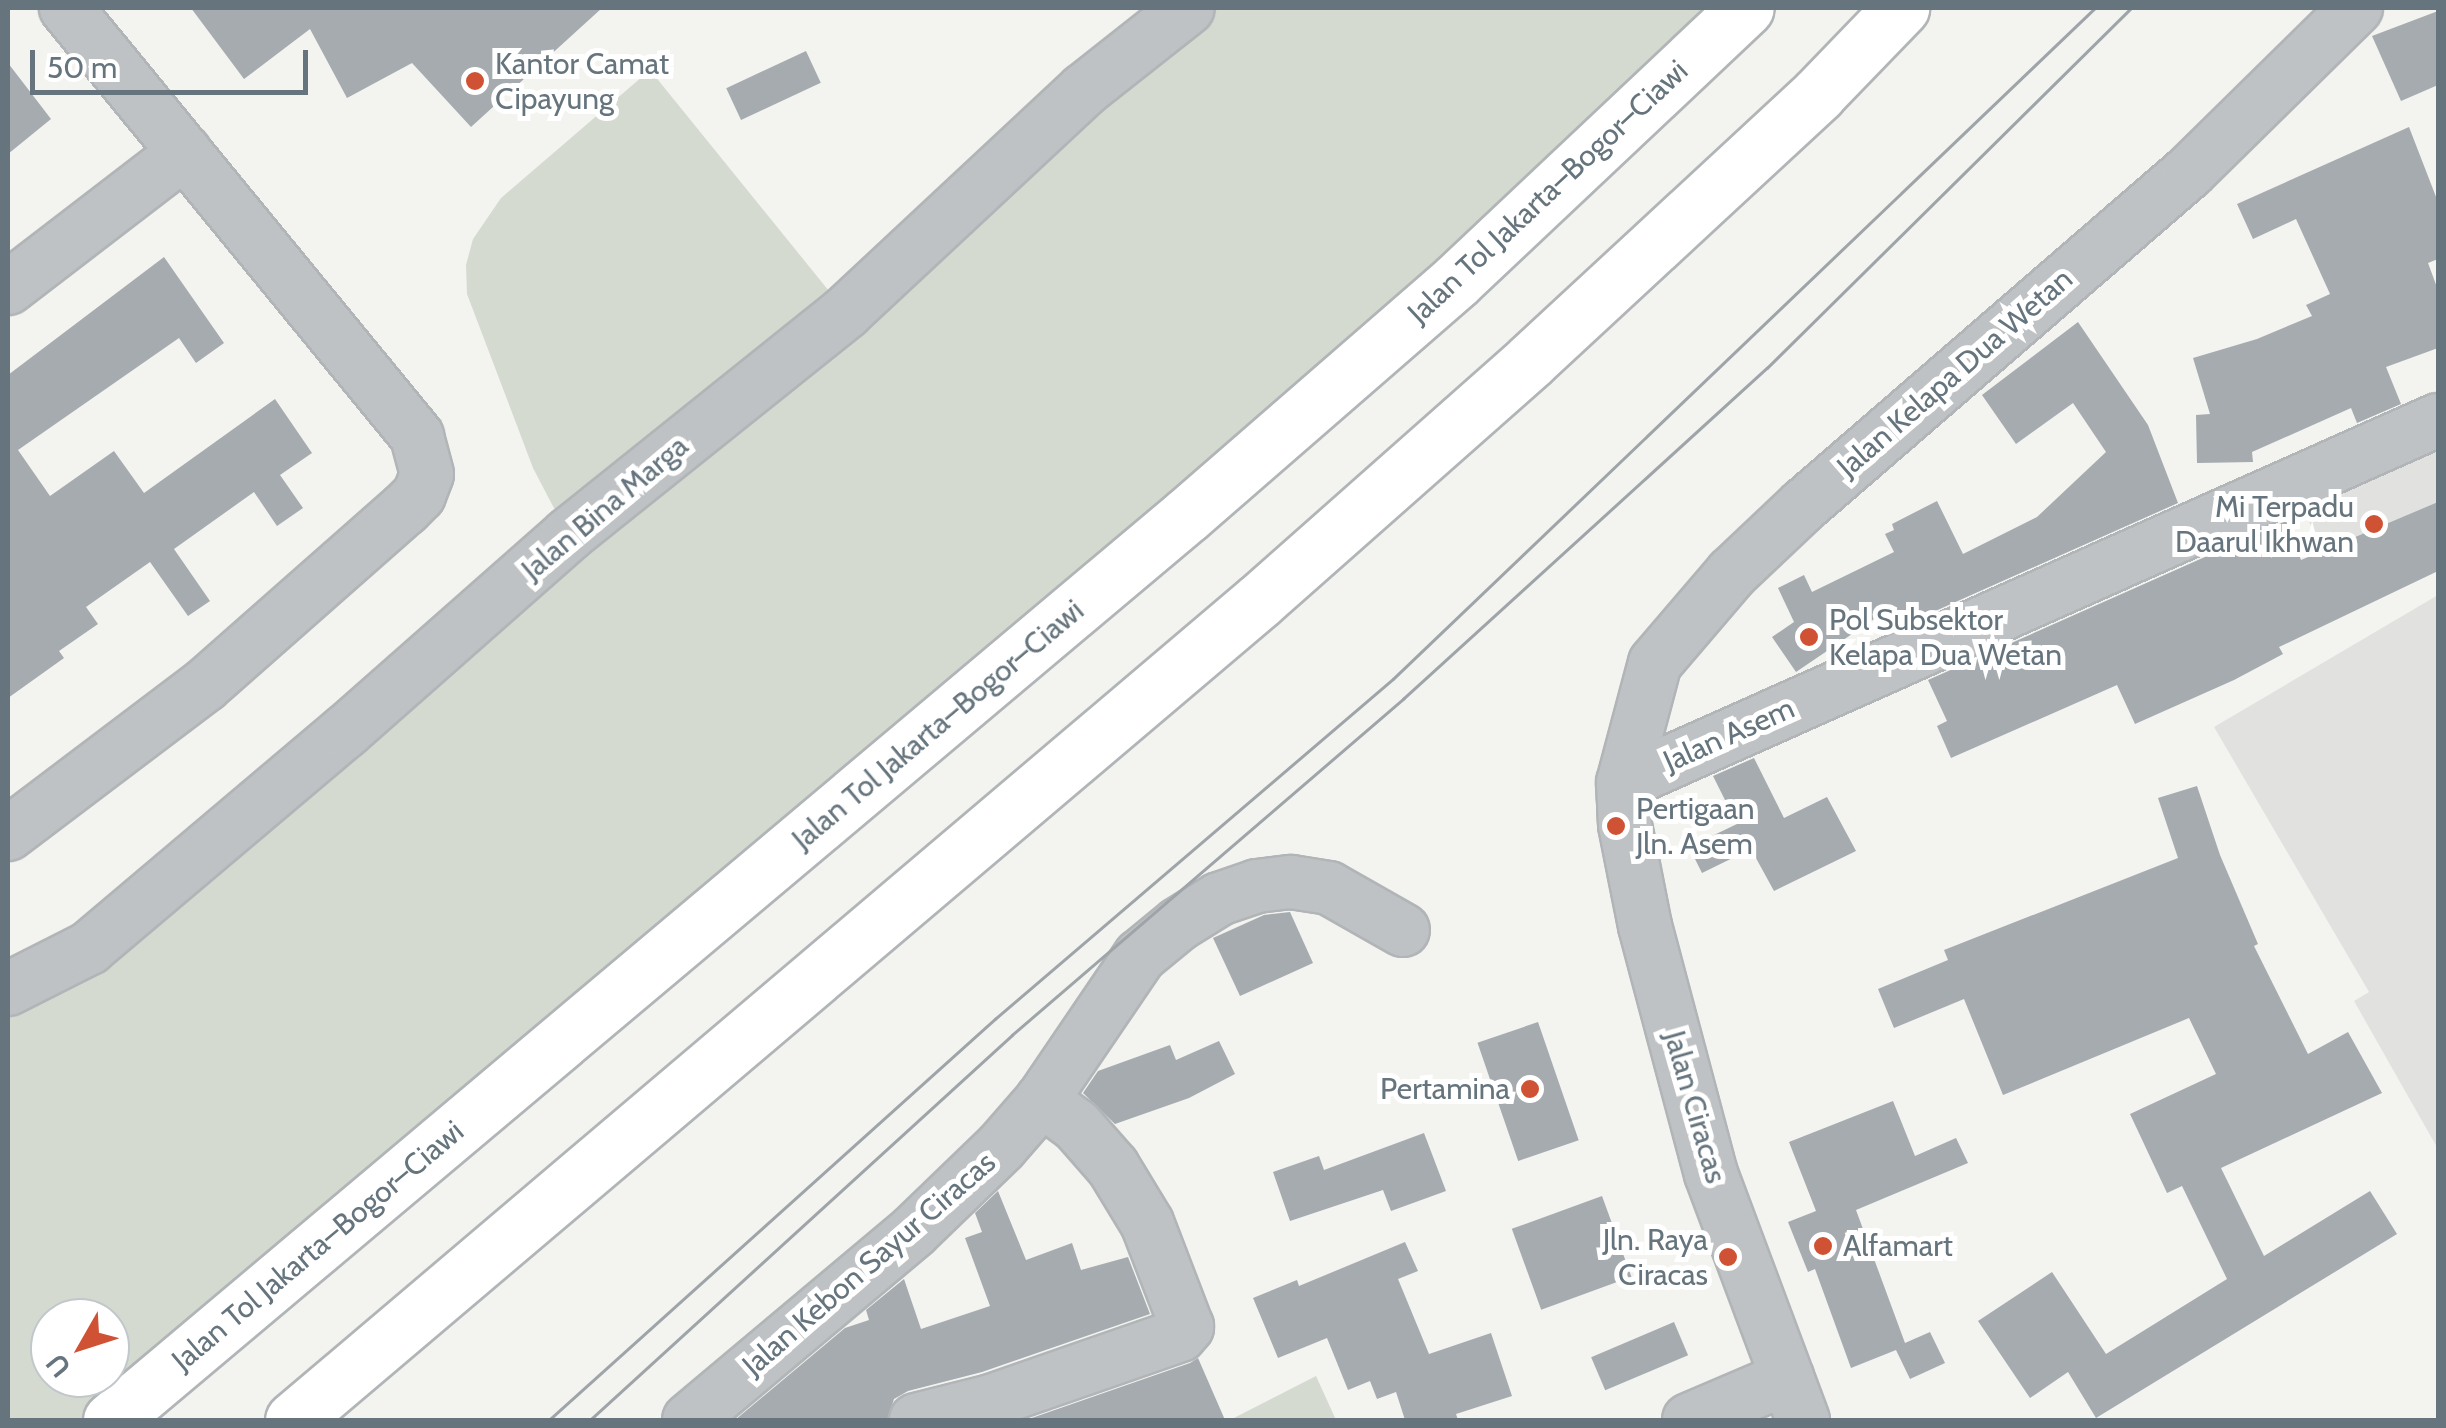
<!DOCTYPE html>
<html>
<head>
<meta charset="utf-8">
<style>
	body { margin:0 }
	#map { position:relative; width:2446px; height:1428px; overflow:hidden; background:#f3f3f0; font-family:Cabin,sans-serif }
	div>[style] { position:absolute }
	.built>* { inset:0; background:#e1e2e0 }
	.green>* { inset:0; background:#d5dad1 }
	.building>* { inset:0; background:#a5abaf; transform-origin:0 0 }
	.roads { filter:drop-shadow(2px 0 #b1b5b7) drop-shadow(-2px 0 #b1b5b7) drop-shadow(0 2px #b1b5b7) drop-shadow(0 -2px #b1b5b7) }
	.minor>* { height:52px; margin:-26px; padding:0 26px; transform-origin:26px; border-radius:26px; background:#bfc2c4 }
	.highway>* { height:55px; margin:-27.5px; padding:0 27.5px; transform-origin:27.5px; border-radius:27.5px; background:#fff }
	.tram>* { height:2.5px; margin:-1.25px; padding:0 1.25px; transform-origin:1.25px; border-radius:1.25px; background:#9ea4a8 }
	.dots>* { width:28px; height:28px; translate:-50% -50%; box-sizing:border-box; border:5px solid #fff; border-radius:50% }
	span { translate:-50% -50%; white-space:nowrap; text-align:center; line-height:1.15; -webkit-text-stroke:10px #fff; paint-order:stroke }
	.poi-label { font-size:30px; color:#65747d }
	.left { translate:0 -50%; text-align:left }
	.right { translate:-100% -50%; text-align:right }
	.street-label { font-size:30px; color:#65747d }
	.frame { position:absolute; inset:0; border:10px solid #65747d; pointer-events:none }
	.north { position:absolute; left:30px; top:1298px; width:100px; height:100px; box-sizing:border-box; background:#fff; border:2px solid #c1c7cb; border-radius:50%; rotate:231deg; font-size:28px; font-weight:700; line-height:40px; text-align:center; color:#65747d }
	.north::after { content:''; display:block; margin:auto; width:35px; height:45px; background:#cf5234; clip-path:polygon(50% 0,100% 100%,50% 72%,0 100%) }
	.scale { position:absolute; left:30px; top:50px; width:278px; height:45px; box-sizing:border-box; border:5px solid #65747d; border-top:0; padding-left:12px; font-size:30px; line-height:35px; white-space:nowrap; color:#65747d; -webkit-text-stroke:8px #fff; paint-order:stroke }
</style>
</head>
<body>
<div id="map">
	<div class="built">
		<div style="clip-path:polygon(2438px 443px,2438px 544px,2339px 588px,2301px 504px)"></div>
		<div style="clip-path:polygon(2438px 595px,2438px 1149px,2354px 1001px,2369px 992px,2214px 727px)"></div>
	</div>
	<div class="green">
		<div style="clip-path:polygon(evenodd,1188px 8px,1746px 8px,111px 1420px,8px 1420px,8px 989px,568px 535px,533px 468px,467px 294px,466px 265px,473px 239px,501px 198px,650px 70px,846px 312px,1188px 8px,50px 1318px,110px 1318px,110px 1378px,50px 1378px,50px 1318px)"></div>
		<div style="clip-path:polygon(1316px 1376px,1336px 1420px,1230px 1420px)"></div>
	</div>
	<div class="building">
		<div style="clip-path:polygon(191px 8px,602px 8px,471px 127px,412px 63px,347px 98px,310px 29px,244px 79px)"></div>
		<div style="clip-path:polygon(2438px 11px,2438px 85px,2401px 101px,2372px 36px)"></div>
		<div style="left:806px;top:51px;width:35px;height:88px;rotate:65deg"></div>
		<div style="clip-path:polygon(8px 63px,51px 119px,8px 154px)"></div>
		<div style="clip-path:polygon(2409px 127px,2438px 202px,2438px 259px,2428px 263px,2438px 290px,2438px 348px,2386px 367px,2401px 404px,2357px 423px,2351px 408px,2252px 452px,2253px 462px,2197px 463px,2196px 415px,2210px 414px,2193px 358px,2257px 339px,2312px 316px,2306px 305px,2330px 294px,2296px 219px,2253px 239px,2237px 204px)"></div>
		<div style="clip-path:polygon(164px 257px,224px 343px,196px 363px,179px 338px,18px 450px,50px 496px,114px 451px,144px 493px,275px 399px,312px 453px,280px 475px,303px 508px,277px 526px,254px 492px,174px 549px,210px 601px,188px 616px,150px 562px,86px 607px,98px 624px,59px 651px,64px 658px,8px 698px,8px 375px)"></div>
		<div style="clip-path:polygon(2078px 322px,2148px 425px,2178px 503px,1895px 629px,1886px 611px,1796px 672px,1772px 637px,1794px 622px,1778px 588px,1804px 575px,1812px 592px,1894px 552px,1885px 534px,1894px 530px,1892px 524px,1937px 501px,1963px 554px,2037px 517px,2106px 452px,2073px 403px,2016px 444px,1982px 395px)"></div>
		<div style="clip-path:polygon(2438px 502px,2438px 571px,2279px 647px,2283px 654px,2234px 680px,2135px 724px,2117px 685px,1951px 758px,1937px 726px,1947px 721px,1928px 680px,2286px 521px,2301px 560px)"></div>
		<div style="clip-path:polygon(1754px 758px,1784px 818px,1827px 797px,1856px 851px,1774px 891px,1751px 849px,1702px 873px,1689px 847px,1737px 824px,1713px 776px)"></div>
		<div style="clip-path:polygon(2197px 786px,2220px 855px,2258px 944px,2254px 946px,2308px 1054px,2348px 1032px,2382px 1093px,2221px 1168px,2264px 1256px,2370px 1191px,2397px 1234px,2096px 1418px,2068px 1372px,2030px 1398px,1978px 1321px,2052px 1272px,2106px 1354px,2227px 1279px,2182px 1186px,2167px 1193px,2130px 1114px,2216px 1074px,2189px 1018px,2003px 1095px,1964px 999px,1894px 1028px,1878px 989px,1948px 960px,1944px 950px,2178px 858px,2158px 798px)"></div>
		<div style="clip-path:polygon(1290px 912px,1313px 963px,1240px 996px,1213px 938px,1264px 915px)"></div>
		<div style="left:1538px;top:1022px;width:125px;height:64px;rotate:71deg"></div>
		<div style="clip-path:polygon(1219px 1041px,1235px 1074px,1189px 1098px,1115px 1124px,1083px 1093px,1098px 1071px,1170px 1045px,1176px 1060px)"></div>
		<div style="clip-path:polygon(1893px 1101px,1915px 1156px,1956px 1138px,1968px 1163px,1856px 1210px,1905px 1343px,1930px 1332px,1945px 1363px,1910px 1379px,1896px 1350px,1851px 1368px,1815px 1269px,1808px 1272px,1788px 1222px,1816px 1211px,1789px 1142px)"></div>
		<div style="clip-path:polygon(1424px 1133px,1446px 1191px,1391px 1211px,1383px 1190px,1290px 1221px,1273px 1172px,1319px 1156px,1324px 1170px)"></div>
		<div style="clip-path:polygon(998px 1191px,1026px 1260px,1072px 1243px,1081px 1270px,1128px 1257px,1150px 1314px,982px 1372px,908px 1391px,894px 1399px,887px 1420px,735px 1420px,845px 1328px,869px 1320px,866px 1310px,904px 1279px,921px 1329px,990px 1306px,965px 1238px,982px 1232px,975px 1213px)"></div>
		<div style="left:1602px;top:1196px;width:86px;height:96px;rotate:70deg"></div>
		<div style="clip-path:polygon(1405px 1242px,1418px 1271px,1398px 1279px,1429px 1354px,1491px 1333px,1512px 1396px,1456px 1414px,1458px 1420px,1405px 1420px,1396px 1392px,1377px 1399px,1370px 1381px,1348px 1390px,1327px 1338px,1278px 1358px,1253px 1298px,1297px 1280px,1299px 1286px)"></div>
		<div style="left:1674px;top:1322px;width:36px;height:90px;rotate:67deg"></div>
		<div style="clip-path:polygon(1198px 1358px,1225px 1420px,1026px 1420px,1190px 1363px)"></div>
	</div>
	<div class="roads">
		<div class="minor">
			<div style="left:8px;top:288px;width:223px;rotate:-37.5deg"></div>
			<div style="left:1623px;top:783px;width:892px;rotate:-24.01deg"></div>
			<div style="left:8px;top:834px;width:246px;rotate:-37.1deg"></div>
			<div style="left:204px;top:686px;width:268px;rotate:-41.4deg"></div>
			<div style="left:405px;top:509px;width:20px;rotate:-45deg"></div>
			<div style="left:419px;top:495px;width:22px;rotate:-69deg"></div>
			<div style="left:427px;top:474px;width:39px;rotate:-105deg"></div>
			<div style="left:417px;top:436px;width:554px;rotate:-129.35deg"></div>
			<div style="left:8px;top:989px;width:91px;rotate:-26.8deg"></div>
			<div style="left:89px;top:948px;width:336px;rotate:-40.2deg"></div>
			<div style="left:346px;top:731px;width:296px;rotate:-41.4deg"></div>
			<div style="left:568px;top:535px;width:356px;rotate:-38.7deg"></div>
			<div style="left:846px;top:312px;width:325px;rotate:-43deg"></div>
			<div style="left:1084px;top:90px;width:132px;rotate:-38.3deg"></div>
			<div style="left:689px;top:1420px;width:294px;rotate:-40deg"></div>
			<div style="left:914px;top:1231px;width:121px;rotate:-44deg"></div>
			<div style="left:1001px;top:1147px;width:62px;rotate:-48.9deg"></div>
			<div style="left:1042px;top:1100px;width:174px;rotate:-55.8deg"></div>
			<div style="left:1140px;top:956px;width:50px;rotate:-39.4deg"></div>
			<div style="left:1179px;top:924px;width:47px;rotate:-32deg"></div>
			<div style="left:1219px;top:899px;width:40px;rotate:-18.9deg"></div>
			<div style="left:1257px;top:886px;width:34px;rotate:-7deg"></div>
			<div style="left:1291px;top:882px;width:38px;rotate:9deg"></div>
			<div style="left:1329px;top:888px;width:85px;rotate:29.6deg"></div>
			<div style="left:916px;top:1420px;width:77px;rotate:-14.2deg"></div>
			<div style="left:991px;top:1401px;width:200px;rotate:-19.2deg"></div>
			<div style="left:1180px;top:1335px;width:11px;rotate:-49deg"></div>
			<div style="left:1187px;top:1327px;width:111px;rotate:-111deg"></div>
			<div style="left:1147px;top:1223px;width:66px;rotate:-121.3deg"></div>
			<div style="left:1113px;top:1167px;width:55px;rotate:-131.3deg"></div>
			<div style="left:1077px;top:1126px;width:44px;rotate:-143.4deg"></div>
			<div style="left:1689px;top:1420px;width:107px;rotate:-23.2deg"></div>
			<div style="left:1803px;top:1420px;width:263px;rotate:-110.5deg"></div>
			<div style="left:1711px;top:1174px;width:257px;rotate:-104.9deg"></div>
			<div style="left:1645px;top:926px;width:103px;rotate:-101.2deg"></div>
			<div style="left:1625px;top:825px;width:42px;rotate:-92.7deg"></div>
			<div style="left:1623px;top:783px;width:124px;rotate:-75.1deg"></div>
			<div style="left:1655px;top:663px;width:118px;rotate:-49.5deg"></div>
			<div style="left:1732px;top:573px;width:99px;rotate:-43.4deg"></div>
			<div style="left:1804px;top:505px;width:509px;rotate:-40.86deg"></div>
			<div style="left:2189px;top:172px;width:234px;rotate:-44.5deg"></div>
		</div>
		<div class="highway">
			<div style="left:111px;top:1420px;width:1406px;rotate:-40.07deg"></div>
			<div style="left:1187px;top:515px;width:357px;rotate:-41deg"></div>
			<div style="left:1456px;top:281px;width:398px;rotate:-43.3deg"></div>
			<div style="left:293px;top:1420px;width:1266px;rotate:-40.29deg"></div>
			<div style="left:1259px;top:601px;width:362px;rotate:-41.5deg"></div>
			<div style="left:1530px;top:361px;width:393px;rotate:-42.8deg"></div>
			<div style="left:1818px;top:94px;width:120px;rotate:-46deg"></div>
		</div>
	</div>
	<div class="tram">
		<div style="left:549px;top:1420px;width:600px;rotate:-41.96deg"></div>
		<div style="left:995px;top:1019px;width:523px;rotate:-40.51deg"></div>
		<div style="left:1393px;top:679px;width:971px;rotate:-43.71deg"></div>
		<div style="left:590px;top:1420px;width:571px;rotate:-42.37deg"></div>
		<div style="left:1012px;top:1035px;width:516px;rotate:-40.67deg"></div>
		<div style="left:1403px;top:699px;width:492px;rotate:-42.3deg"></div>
		<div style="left:1767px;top:368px;width:512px;rotate:-44.68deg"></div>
	</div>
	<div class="dots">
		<div style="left:475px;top:81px;background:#cf5234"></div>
		<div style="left:2374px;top:524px;background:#cf5234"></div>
		<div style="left:1809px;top:637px;background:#cf5234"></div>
		<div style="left:1616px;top:826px;background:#cf5234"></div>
		<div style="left:1530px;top:1089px;background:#cf5234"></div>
		<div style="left:1823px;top:1246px;background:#cf5234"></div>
		<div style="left:1728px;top:1257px;background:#cf5234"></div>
	</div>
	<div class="poi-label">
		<span class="left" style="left:495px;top:81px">Kantor Camat<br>Cipayung</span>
		<span class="right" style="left:2354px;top:524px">Mi Terpadu<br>Daarul Ikhwan</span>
		<span class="left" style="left:1829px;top:637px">Pol Subsektor<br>Kelapa Dua Wetan</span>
		<span class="left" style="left:1636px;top:826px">Pertigaan<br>Jln. Asem</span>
		<span class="right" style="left:1510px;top:1089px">Pertamina</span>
		<span class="right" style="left:1708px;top:1257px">Jln. Raya<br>Ciracas</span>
		<span class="left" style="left:1843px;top:1246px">Alfamart</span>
	</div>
	<div class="street-label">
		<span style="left:1548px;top:192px;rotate:-43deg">Jalan Tol Jakarta–Bogor–Ciawi</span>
		<span style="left:1955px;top:373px;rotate:-41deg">Jalan Kelapa Dua Wetan</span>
		<span style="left:605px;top:508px;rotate:-40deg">Jalan Bina Marga</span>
		<span style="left:938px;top:725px;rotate:-40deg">Jalan Tol Jakarta–Bogor–Ciawi</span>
		<span style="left:1729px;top:735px;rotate:-24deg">Jalan Asem</span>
		<span style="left:1695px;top:1107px;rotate:74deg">Jalan Ciracas</span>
		<span style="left:318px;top:1246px;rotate:-40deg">Jalan Tol Jakarta–Bogor–Ciawi</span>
		<span style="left:869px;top:1264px;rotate:-41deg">Jalan Kebon Sayur Ciracas</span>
	</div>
	<div class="frame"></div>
	<div class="north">U</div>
	<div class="scale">50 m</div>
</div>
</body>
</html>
